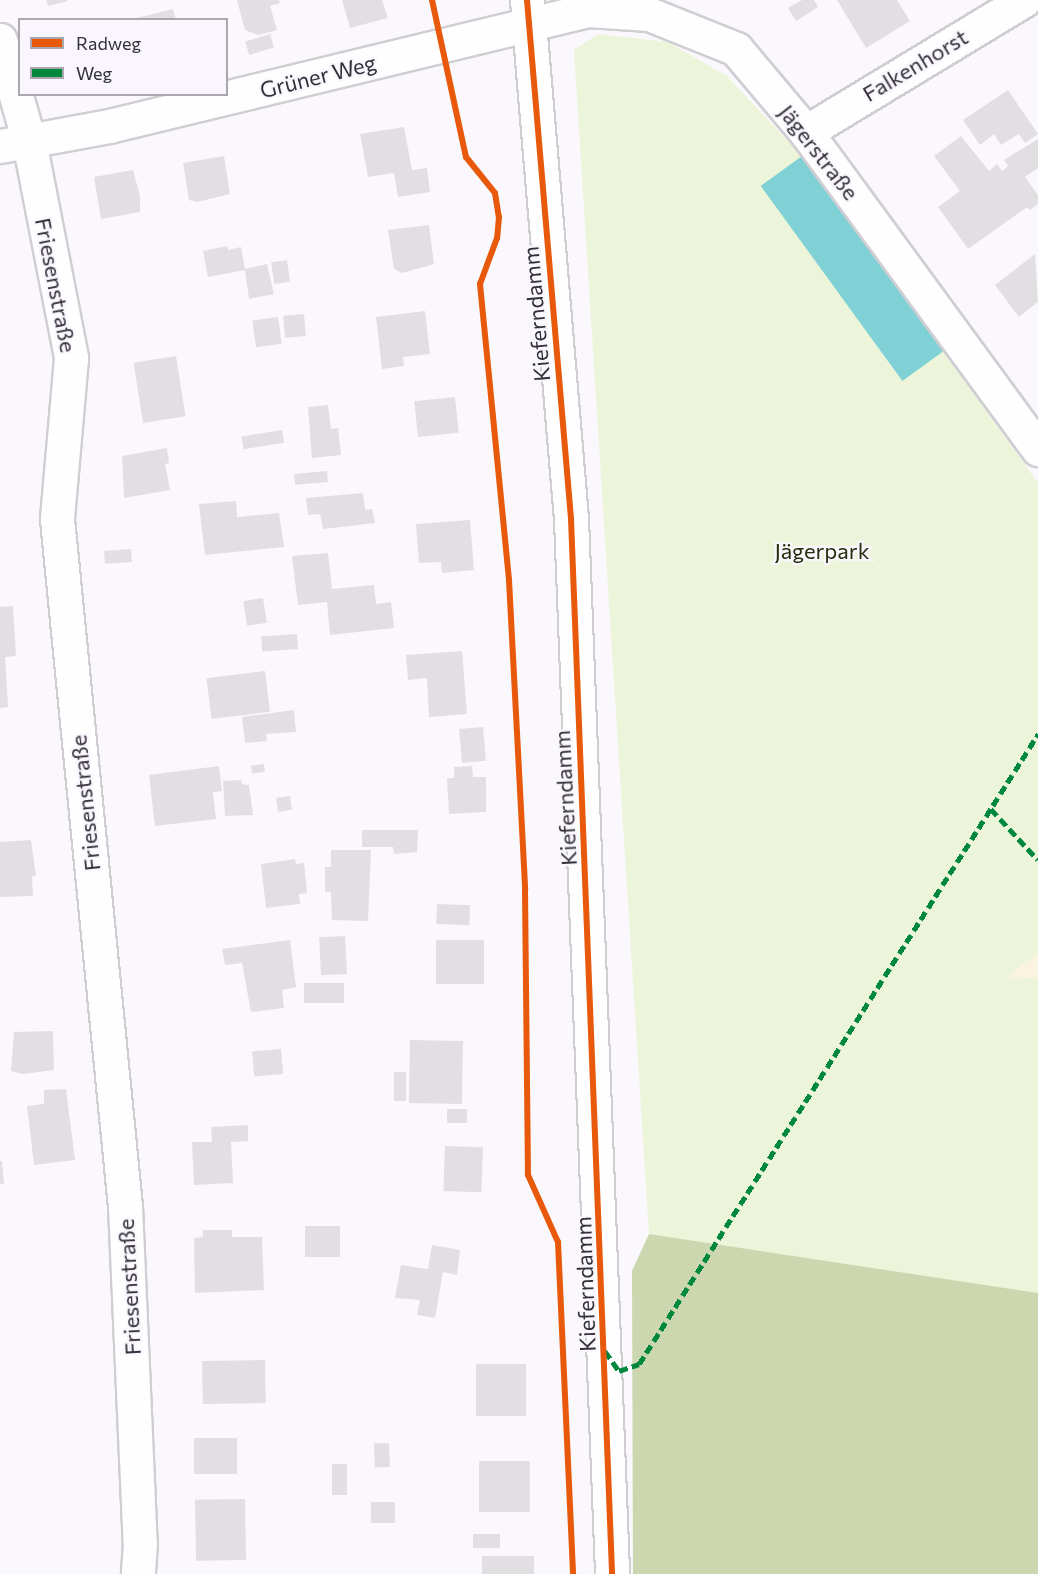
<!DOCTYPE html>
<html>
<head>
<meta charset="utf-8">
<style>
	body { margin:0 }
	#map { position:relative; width:1038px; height:1574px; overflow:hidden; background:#faf8fc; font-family:Commissioner,sans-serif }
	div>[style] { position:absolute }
	.green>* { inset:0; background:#ecf5d9 }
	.forest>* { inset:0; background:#ccd7af }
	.sand>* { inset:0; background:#f9f3e0 }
	.water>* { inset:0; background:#80d1d5; transform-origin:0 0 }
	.building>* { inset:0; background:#e2dfe3; transform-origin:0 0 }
	.roads { filter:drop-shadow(2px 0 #d0ced3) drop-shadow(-2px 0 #d0ced3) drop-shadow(0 2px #d0ced3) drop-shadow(0 -2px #d0ced3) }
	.street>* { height:33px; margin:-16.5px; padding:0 16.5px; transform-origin:16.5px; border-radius:16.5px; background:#fefeff }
	.secondary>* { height:33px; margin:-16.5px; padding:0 16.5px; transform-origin:16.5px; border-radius:16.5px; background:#fefeff }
	.quiet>* { height:4.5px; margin-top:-2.25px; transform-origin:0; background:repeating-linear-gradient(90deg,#00873e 0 9px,transparent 0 13.5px) }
	.cycleway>* { height:6px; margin:-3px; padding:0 3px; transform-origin:3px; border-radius:3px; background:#e8590c }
	span { translate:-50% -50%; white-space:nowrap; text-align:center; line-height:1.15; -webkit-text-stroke:4.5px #f9f7fd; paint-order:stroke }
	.street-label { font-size:22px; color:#333037 }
	.park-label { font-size:22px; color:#252d0c }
	.legend { position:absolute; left:18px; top:18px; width:210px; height:78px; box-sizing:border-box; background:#f9f7fd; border:2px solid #aaa7ae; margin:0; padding:8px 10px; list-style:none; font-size:18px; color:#333037 }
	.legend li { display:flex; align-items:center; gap:12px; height:30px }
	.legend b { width:30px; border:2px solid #aaa7ae }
</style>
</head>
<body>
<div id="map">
	<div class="green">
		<div style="clip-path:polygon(598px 34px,668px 42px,727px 76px,802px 156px,1038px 483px,1038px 1293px,649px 1234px,574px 50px)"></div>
	</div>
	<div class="forest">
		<div style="clip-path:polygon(649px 1234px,1038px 1293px,1038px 1574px,633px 1574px,632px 1271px)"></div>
	</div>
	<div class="sand">
		<div style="clip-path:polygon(1038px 953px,1038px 978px,1004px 979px)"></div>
	</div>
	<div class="water">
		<div style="left:802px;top:156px;width:241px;height:51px;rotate:54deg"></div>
	</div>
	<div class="building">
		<div style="clip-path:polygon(46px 0,67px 0,68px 1px,48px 6px)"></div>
		<div style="clip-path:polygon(237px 0,279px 0,280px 3px,270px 6px,277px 30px,258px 35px,245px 30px)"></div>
		<div style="clip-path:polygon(342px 0,382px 0,388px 18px,350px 28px)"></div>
		<div style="clip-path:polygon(802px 0,814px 0,818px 7px,796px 21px,788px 8px)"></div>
		<div style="clip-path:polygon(837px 0,897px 0,910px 21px,866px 48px)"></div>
		<div style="clip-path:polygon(173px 9px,176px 20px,133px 20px,133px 19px)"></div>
		<div style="left:270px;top:34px;width:14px;height:26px;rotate:73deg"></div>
		<div style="clip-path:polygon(1008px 90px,1038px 134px,1025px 143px,1019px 134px,1001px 145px,994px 134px,980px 145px,963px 120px)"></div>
		<div style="clip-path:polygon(404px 127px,412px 170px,427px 168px,430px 192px,398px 197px,394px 173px,368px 177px,360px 134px)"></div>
		<div style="clip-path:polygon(961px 136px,989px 171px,997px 164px,1002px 171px,1008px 166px,1004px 160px,1038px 139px,1038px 168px,1025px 177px,1038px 195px,1038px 204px,1030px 210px,1027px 207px,968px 249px,938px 207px,960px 191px,934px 156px)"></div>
		<div style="clip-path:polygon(224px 156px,230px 194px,197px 202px,189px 200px,183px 163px)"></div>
		<div style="clip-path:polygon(133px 170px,140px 196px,140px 212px,101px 219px,94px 177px)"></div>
		<div style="clip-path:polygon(429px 225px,434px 264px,402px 273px,394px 269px,388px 230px)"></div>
		<div style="clip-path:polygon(227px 246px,228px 250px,241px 247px,245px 269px,267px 264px,274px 294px,249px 299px,245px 270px,208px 277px,203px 251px)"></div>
		<div style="clip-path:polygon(1035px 254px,1038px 302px,1019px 317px,995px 285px)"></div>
		<div style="left:287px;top:260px;width:22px;height:16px;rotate:82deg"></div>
		<div style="clip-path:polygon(425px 311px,430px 354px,403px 357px,404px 366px,382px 369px,376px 317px)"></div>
		<div style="left:304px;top:314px;width:22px;height:21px;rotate:85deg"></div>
		<div style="left:278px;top:317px;width:27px;height:26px;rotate:82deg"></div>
		<div style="left:176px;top:356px;width:61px;height:43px;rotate:81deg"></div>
		<div style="left:455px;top:397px;width:36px;height:41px;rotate:84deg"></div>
		<div style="clip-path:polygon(328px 405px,331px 429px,338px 428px,341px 455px,312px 458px,308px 407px)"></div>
		<div style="left:282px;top:430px;width:13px;height:41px;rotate:81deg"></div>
		<div style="clip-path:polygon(167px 448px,169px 463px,165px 464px,170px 490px,124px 498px,122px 456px)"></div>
		<div style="left:327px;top:471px;width:11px;height:33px;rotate:85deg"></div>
		<div style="clip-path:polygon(363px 493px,365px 510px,372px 509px,375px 523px,323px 529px,320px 514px,308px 515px,306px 498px)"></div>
		<div style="clip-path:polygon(236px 501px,237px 517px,279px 513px,284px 547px,205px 555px,199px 504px)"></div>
		<div style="clip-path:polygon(470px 520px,474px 570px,442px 573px,441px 562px,419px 563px,416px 524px)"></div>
		<div style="left:131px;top:549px;width:13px;height:27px;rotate:86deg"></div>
		<div style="clip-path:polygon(328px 553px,332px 589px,374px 585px,376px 604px,391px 602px,394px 628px,330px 635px,327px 602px,298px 605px,292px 556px)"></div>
		<div style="left:263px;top:598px;width:25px;height:20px;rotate:81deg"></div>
		<div style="clip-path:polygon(13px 606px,16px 656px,5px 657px,8px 707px,0 708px,0 607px)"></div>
		<div style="left:297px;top:634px;width:15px;height:36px;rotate:86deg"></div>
		<div style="clip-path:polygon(462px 651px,467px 714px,429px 717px,427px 678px,408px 680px,406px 655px)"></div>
		<div style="left:265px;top:671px;width:41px;height:59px;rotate:83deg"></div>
		<div style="clip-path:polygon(294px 710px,296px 732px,266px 734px,267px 741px,245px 743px,242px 717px)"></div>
		<div style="left:483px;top:727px;width:34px;height:24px;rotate:85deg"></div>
		<div style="left:264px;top:764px;width:8px;height:13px;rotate:83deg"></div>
		<div style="clip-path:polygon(219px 766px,222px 791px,213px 792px,216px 819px,155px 826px,149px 775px)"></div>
		<div style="clip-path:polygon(472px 766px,473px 777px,486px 777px,486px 812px,449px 814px,447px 778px,454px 778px,454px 767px)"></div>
		<div style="clip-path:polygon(241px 780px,242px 784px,249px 785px,253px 815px,225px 816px,223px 781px)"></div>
		<div style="left:290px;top:796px;width:14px;height:14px;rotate:82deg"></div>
		<div style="clip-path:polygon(362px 830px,418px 830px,417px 852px,394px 854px,393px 847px,362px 847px)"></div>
		<div style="clip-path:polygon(31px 840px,36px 876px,32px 876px,33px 896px,0 897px,0 842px)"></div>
		<div style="clip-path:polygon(331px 850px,371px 850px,368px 921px,332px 920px,331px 892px,325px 892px,325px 867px,331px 867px)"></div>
		<div style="clip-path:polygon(295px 859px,296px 864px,304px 863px,307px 893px,299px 894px,300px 904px,266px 908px,261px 864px)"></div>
		<div style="left:437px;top:904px;width:33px;height:20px;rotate:2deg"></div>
		<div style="left:345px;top:936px;width:38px;height:26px;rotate:87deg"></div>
		<div style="clip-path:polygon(290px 940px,296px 987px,282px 990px,284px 1008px,251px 1012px,242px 963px,225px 965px,222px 949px)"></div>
		<div style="left:436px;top:940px;width:48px;height:44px"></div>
		<div style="left:304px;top:983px;width:40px;height:20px"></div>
		<div style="clip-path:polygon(53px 1031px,54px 1070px,23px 1074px,11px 1071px,14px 1032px)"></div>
		<div style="left:410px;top:1040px;width:53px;height:63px;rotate:1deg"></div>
		<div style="left:281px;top:1049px;width:25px;height:29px;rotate:85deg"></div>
		<div style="left:394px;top:1072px;width:12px;height:29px"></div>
		<div style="clip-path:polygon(66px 1089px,75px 1160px,34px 1165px,27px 1106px,44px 1104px,44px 1090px)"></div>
		<div style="left:447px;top:1109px;width:20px;height:14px"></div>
		<div style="clip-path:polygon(248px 1125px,248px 1141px,231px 1142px,233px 1183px,194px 1185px,192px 1142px,212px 1142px,211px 1127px)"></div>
		<div style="left:445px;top:1146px;width:38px;height:45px;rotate:2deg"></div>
		<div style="clip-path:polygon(0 1161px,2px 1161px,4px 1184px,0 1184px)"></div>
		<div style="left:340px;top:1226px;width:31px;height:35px;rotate:90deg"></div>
		<div style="clip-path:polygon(203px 1230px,232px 1230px,232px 1237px,262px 1237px,264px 1290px,195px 1293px,194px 1238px,203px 1237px)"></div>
		<div style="clip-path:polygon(432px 1245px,460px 1250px,457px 1275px,443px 1272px,435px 1318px,417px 1315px,420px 1300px,395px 1298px,401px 1265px,428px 1269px)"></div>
		<div style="left:265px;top:1360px;width:43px;height:63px;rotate:89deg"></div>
		<div style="left:476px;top:1364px;width:50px;height:52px"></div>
		<div style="left:194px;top:1438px;width:43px;height:36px"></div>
		<div style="left:389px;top:1443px;width:24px;height:15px;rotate:88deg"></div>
		<div style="left:479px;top:1461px;width:51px;height:51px"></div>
		<div style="left:332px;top:1464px;width:15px;height:31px"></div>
		<div style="left:245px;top:1499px;width:61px;height:50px;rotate:89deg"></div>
		<div style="left:371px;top:1502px;width:24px;height:21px"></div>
		<div style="left:473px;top:1534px;width:27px;height:14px"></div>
		<div style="left:482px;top:1556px;width:52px;height:18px"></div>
	</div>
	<div class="roads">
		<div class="street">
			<div style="left:0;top:40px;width:105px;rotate:74deg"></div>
			<div style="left:29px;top:141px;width:221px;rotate:79deg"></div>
			<div style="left:71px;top:358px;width:162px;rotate:95deg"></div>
			<div style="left:57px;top:519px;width:690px;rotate:84.35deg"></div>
			<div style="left:125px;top:1206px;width:337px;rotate:87.5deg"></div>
			<div style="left:140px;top:1543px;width:31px;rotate:94deg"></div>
			<div style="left:806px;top:132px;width:255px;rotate:-31.2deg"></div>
			<div style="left:0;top:146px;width:111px;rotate:-10.4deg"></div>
			<div style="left:109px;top:126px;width:492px;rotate:-13.6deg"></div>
			<div style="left:587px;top:10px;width:62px;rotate:3.7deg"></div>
			<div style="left:649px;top:14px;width:94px;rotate:21.9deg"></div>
			<div style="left:736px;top:49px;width:109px;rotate:49.9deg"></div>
			<div style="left:806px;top:132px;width:393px;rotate:53.8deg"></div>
		</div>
		<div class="secondary">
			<div style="left:527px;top:0;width:521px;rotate:85.15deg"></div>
			<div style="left:571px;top:519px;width:1056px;rotate:87.77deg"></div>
		</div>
	</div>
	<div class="quiet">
		<div style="left:991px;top:809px;width:69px;rotate:47.3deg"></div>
		<div style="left:605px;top:1351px;width:24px;rotate:55deg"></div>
		<div style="left:619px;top:1371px;width:21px;rotate:-19deg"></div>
		<div style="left:639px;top:1364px;width:746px;rotate:-57.65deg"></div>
	</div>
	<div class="cycleway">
		<div style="left:432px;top:0;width:161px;rotate:77.8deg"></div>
		<div style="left:466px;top:157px;width:46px;rotate:51.1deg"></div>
		<div style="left:495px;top:193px;width:24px;rotate:81deg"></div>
		<div style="left:499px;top:217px;width:21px;rotate:95deg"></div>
		<div style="left:497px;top:238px;width:49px;rotate:110.3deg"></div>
		<div style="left:480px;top:284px;width:297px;rotate:84.4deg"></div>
		<div style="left:509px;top:580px;width:310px;rotate:87deg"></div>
		<div style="left:525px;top:890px;width:285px;rotate:89.4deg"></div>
		<div style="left:528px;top:1175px;width:73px;rotate:65.9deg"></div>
		<div style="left:558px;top:1242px;width:332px;rotate:87.4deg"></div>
		<div style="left:527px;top:0;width:521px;rotate:85.15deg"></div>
		<div style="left:571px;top:519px;width:1056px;rotate:87.77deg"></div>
	</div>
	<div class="street-label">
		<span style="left:915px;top:65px;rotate:-31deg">Falkenhorst</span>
		<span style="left:318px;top:76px;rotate:-14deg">Grüner Weg</span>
		<span style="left:819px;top:152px;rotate:52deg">Jägerstraße</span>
		<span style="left:56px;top:285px;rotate:79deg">Friesenstraße</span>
		<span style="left:536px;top:314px;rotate:-95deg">Kieferndamm</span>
		<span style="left:565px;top:798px;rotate:-93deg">Kieferndamm</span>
		<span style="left:85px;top:803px;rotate:-96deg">Friesenstraße</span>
		<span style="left:585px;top:1284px;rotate:-92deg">Kieferndamm</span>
		<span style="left:129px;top:1287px;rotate:-93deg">Friesenstraße</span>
	</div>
	<div class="park-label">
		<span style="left:822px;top:551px">Jägerpark</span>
	</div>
	<ul class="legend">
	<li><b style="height:8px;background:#e8590c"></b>Radweg</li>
	<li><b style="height:8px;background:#00873e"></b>Weg</li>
	</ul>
</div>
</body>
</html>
